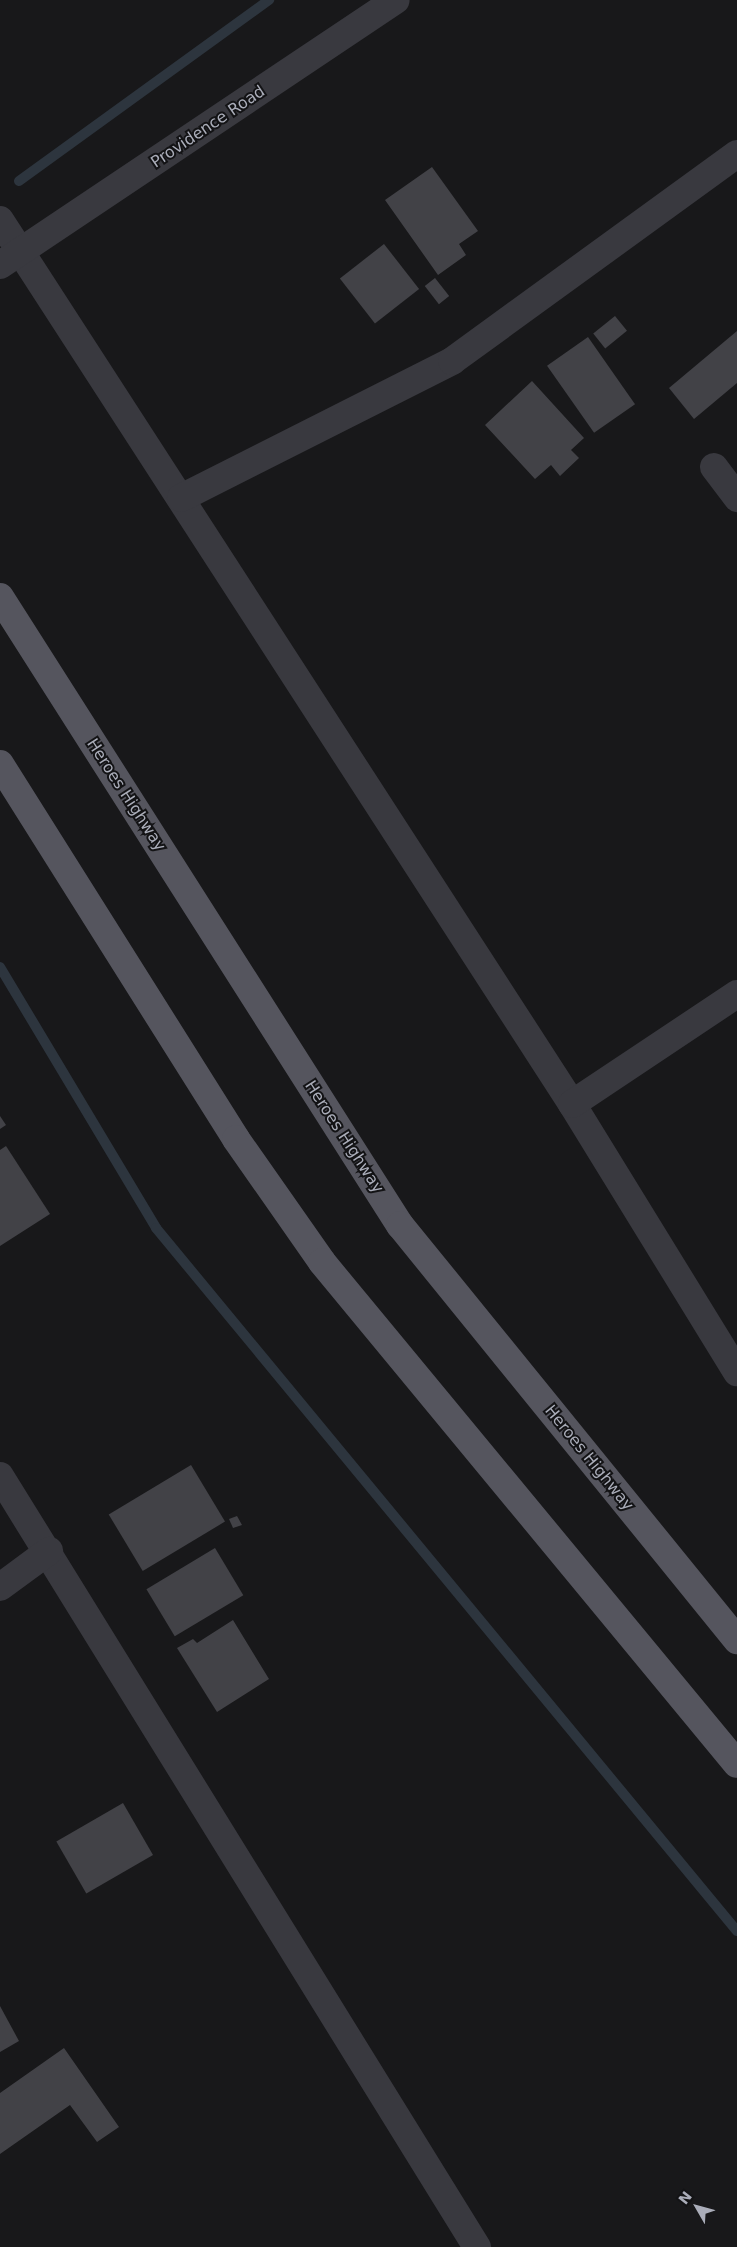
<!DOCTYPE html>
<html>
<head>
<meta charset="utf-8">
<style>
	body { margin:0 }
	#map { position:relative; width:737px; height:2247px; overflow:hidden; background:#18181a; font-family:"DejaVu Sans",sans-serif }
	div>[style] { position:absolute }
	.stream>* { height:10px; margin:-5px; padding:0 5px; transform-origin:5px; border-radius:5px; background:#2d353e }
	.building>* { inset:0; background:#424247; transform-origin:0 0 }
	.minor>* { height:28px; margin:-14px; padding:0 14px; transform-origin:14px; border-radius:14px; background:#39393f }
	.major>* { height:28px; margin:-14px; padding:0 14px; transform-origin:14px; border-radius:14px; background:#55555e }
	span { translate:-50% -50%; white-space:nowrap; text-align:center; line-height:1.15; -webkit-text-stroke:4px #131315; paint-order:stroke }
	.street-label { font-size:16px; color:#aaadb9 }
	.north { position:absolute; left:672px; top:2182px; width:50px; height:50px; -webkit-text-stroke:4px #131315; paint-order:stroke; rotate:308deg; font-size:14px; font-weight:700; line-height:20px; text-align:center; color:#aaadb9 }
	.north::after { content:''; display:block; margin:auto; width:18px; height:22px; background:#aaadb9; clip-path:polygon(50% 0,100% 100%,50% 72%,0 100%) }
</style>
</head>
<body>
<div id="map">
	<div class="stream">
		<div style="left:19px;top:181px;width:309px;rotate:-35.9deg"></div>
		<div style="left:0;top:967px;width:304px;rotate:59.1deg"></div>
		<div style="left:156px;top:1228px;width:912px;rotate:50.43deg"></div>
	</div>
	<div class="building">
		<div style="clip-path:polygon(432px 167px,478px 231px,459px 244px,466px 255px,438px 275px,385px 200px)"></div>
		<div style="left:384px;top:244px;width:57px;height:56px;rotate:52deg"></div>
		<div style="left:435px;top:278px;width:23px;height:13px;rotate:52deg"></div>
		<div style="left:615px;top:316px;width:19px;height:28px;rotate:51deg"></div>
		<div style="clip-path:polygon(737px 331px,737px 383px,694px 419px,669px 388px)"></div>
		<div style="left:588px;top:337px;width:82px;height:50px;rotate:55deg"></div>
		<div style="clip-path:polygon(532px 381px,584px 438px,571px 450px,579px 458px,560px 476px,551px 465px,535px 479px,485px 425px)"></div>
		<div style="clip-path:polygon(0 1116px,6px 1125px,0 1129px)"></div>
		<div style="clip-path:polygon(6px 1146px,50px 1214px,0 1246px,0 1150px)"></div>
		<div style="left:191px;top:1465px;width:66px;height:96px;rotate:59deg"></div>
		<div style="clip-path:polygon(237px 1516px,242px 1525px,233px 1528px,229px 1519px)"></div>
		<div style="left:215px;top:1548px;width:55px;height:80px;rotate:59deg"></div>
		<div style="clip-path:polygon(233px 1620px,269px 1679px,217px 1712px,177px 1648px,193px 1639px,197px 1643px)"></div>
		<div style="left:123px;top:1803px;width:60px;height:77px;rotate:60deg"></div>
		<div style="clip-path:polygon(0 2006px,19px 2041px,0 2052px)"></div>
		<div style="clip-path:polygon(64px 2048px,119px 2127px,97px 2142px,70px 2105px,0 2154px,0 2093px)"></div>
	</div>
	<div class="minor">
		<div style="left:0;top:220px;width:1053px;rotate:57.09deg"></div>
		<div style="left:572px;top:1104px;width:315px;rotate:58.4deg"></div>
		<div style="left:0;top:265px;width:476px;rotate:-33.8deg"></div>
		<div style="left:714px;top:467px;width:39px;rotate:53deg"></div>
		<div style="left:181px;top:498px;width:304px;rotate:-26.8deg"></div>
		<div style="left:452px;top:361px;width:352px;rotate:-36deg"></div>
		<div style="left:572px;top:1104px;width:198px;rotate:-33.7deg"></div>
		<div style="left:0;top:1476px;width:907px;rotate:58.26deg"></div>
		<div style="left:0;top:1587px;width:61px;rotate:-36.3deg"></div>
	</div>
	<div class="major">
		<div style="left:0;top:597px;width:745px;rotate:57.51deg"></div>
		<div style="left:400px;top:1225px;width:535px;rotate:50.92deg"></div>
		<div style="left:0;top:764px;width:443px;rotate:57.8deg"></div>
		<div style="left:236px;top:1139px;width:150px;rotate:55deg"></div>
		<div style="left:322px;top:1262px;width:651px;rotate:50.42deg"></div>
	</div>
	<div class="street-label">
		<span style="left:208px;top:127px;rotate:-34deg">Providence Road</span>
		<span style="left:126px;top:795px;rotate:57deg">Heroes Highway</span>
		<span style="left:344px;top:1137px;rotate:57deg">Heroes Highway</span>
		<span style="left:589px;top:1458px;rotate:51deg">Heroes Highway</span>
	</div>
	<div class="north">N</div>
</div>
</body>
</html>
